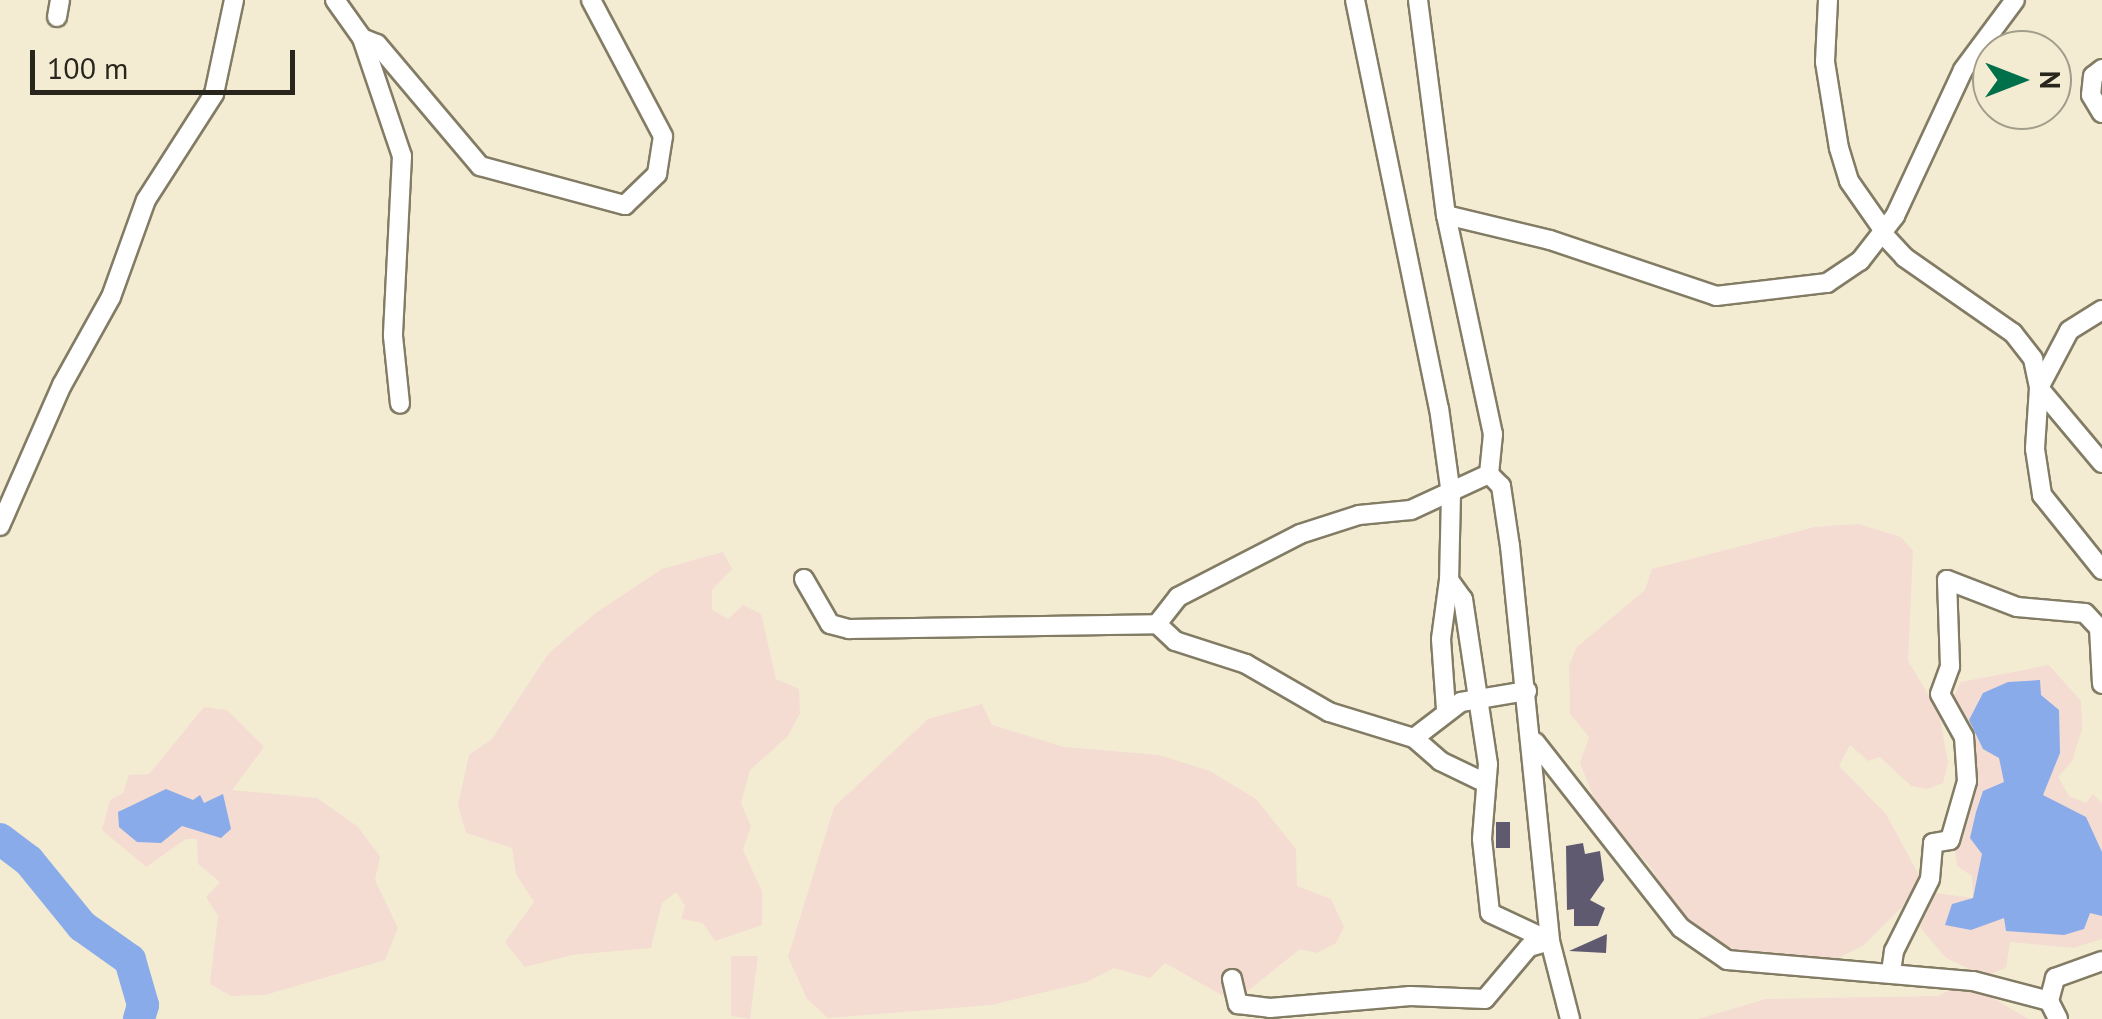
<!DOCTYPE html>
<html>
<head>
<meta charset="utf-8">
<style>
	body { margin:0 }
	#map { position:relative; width:2102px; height:1019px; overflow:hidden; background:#f3ecd3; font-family:"PT Sans",sans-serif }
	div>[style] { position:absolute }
	.industrial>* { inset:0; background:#f4dcd2 }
	.water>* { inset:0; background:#8aabe9 }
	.river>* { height:32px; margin:-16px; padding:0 16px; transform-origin:16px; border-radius:16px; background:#8aabe9 }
	.building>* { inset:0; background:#5f5a6f; transform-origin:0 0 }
	.roads { filter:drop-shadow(2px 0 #837c65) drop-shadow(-2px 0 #837c65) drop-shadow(0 2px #837c65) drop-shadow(0 -2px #837c65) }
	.street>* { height:18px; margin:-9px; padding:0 9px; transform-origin:9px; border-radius:9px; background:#fff }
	span { translate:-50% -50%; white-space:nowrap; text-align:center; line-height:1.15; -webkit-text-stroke:10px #f3ecd3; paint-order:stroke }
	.north { position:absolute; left:1972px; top:30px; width:100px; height:100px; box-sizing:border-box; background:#f3ecd3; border:2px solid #a29c8a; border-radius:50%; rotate:90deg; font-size:28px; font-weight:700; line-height:40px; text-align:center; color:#28251c }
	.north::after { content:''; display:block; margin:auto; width:35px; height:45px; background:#00704a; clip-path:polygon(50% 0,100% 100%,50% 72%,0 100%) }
	.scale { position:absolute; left:30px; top:50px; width:265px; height:45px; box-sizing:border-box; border:5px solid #28251c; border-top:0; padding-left:12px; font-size:30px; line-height:35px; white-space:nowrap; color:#28251c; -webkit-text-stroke:8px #f3ecd3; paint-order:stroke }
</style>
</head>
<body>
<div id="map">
	<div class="industrial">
		<div style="clip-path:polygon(1858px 524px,1901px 537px,1913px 551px,1908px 661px,1939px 712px,1948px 763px,1943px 783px,1927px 789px,1911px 786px,1880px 757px,1868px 761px,1850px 745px,1839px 766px,1886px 814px,1920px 877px,1902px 907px,1864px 945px,1833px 961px,1747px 955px,1690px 928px,1648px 864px,1599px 811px,1580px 763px,1589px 737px,1570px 714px,1569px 666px,1576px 648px,1645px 590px,1652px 569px,1815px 527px)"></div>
		<div style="clip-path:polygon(723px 552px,732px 569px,712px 590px,712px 610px,728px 619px,743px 605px,761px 614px,776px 679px,799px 689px,800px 713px,788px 736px,750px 770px,741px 803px,751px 826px,743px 850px,762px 891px,762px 925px,715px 941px,703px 923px,681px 919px,685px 906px,676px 892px,662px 903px,651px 948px,572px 955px,525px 967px,505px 942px,534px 902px,516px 874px,512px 848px,466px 833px,458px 805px,469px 755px,492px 739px,548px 654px,597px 612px,662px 569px)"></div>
		<div style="clip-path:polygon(2049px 665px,2081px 701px,2082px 729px,2072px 761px,2058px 777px,2069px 796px,2086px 803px,2093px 794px,2102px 803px,2102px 939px,2073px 948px,2010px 942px,2006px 968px,1985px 976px,1946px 958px,1920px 927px,1936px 893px,1973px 898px,1972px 876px,1957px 866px,1954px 839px,1969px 800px,1952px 700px,1961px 682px)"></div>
		<div style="clip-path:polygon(982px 704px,992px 725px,1064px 747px,1159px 755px,1210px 771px,1256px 799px,1296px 849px,1297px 886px,1331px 899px,1344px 927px,1336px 943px,1317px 953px,1300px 949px,1234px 1002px,1165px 963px,1150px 978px,1114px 968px,1087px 982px,991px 1005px,828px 1018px,807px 999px,788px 957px,834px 807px,928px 719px)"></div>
		<div style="clip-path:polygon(204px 707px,227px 710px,264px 747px,232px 790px,317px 798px,357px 826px,380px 856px,375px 880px,398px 928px,385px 960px,265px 995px,231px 996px,210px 984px,218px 916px,206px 897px,220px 882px,198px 864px,197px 839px,186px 839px,146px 867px,102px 830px,110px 800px,123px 793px,129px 775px,149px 774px)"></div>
		<div style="clip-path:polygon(731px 956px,758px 956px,750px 1019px,731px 1016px)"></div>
		<div style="clip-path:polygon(1957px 986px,1983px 992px,2028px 1019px,1698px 1019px,1766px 999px,1938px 996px)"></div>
	</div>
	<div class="water">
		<div style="clip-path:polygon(2040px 680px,2041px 695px,2059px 710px,2060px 753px,2043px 795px,2086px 817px,2102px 852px,2102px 916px,2090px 913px,2084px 929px,2064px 935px,2006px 931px,2004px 918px,1971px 930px,1945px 925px,1952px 904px,1973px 898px,1982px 854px,1970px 838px,1976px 812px,1983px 791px,2004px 782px,1999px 758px,1983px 749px,1969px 720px,1983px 693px,2008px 682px)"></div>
		<div style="clip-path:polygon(166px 789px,193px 800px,200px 795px,204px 803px,223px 794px,231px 829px,221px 838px,182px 826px,161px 843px,137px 842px,119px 827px,118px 812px)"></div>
	</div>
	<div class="river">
		<div style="left:0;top:839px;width:36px;rotate:37deg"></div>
		<div style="left:29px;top:861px;width:84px;rotate:50.8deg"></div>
		<div style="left:82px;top:926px;width:59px;rotate:35.3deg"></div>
		<div style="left:130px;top:960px;width:47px;rotate:73.9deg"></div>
		<div style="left:143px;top:1005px;width:15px;rotate:106deg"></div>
	</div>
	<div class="building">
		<div style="left:1496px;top:822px;width:14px;height:26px"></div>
		<div style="clip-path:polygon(1583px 843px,1585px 854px,1600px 851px,1604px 880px,1590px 900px,1605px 908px,1598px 926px,1574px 926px,1574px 909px,1567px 910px,1566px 846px)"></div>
		<div style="clip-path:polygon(1607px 934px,1606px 953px,1569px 951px)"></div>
	</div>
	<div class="roads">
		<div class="street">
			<div style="left:335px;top:0;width:47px;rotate:54.6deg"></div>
			<div style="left:362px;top:38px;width:125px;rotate:71.3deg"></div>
			<div style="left:402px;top:156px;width:180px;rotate:92.9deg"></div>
			<div style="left:393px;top:336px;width:68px;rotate:84.1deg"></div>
			<div style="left:1355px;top:0;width:417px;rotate:78.4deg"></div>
			<div style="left:1439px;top:408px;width:87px;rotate:82.1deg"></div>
			<div style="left:1451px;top:494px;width:86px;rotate:91.3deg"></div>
			<div style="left:1449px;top:580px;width:24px;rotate:54deg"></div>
			<div style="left:1463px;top:599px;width:167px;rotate:81.4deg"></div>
			<div style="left:1488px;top:764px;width:75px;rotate:94.6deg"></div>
			<div style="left:1482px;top:839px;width:74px;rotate:83.8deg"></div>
			<div style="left:1490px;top:913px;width:66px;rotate:25deg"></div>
			<div style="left:1418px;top:0;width:217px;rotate:82.6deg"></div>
			<div style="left:1446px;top:215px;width:224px;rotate:77.9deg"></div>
			<div style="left:1493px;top:434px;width:40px;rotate:95.7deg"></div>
			<div style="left:1489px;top:474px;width:17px;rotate:45deg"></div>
			<div style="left:1501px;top:486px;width:61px;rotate:81.5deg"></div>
			<div style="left:1510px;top:546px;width:397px;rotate:84.2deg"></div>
			<div style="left:1550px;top:941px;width:81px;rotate:75.6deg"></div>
			<div style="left:1828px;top:0;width:62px;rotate:92.8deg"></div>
			<div style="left:1825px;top:62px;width:87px;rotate:80.8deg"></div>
			<div style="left:1839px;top:148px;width:34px;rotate:73deg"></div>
			<div style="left:1849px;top:181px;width:61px;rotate:55deg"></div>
			<div style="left:57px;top:17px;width:17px;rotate:-80deg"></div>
			<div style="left:362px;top:38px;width:16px;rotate:22deg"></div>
			<div style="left:377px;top:44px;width:160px;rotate:49.8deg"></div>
			<div style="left:480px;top:166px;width:150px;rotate:15.1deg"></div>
			<div style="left:625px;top:205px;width:45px;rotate:-44.1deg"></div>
			<div style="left:657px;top:174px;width:38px;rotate:-81deg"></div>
			<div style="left:663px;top:136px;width:154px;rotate:-117.9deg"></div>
			<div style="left:2102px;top:69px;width:11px;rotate:142deg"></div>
			<div style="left:2093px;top:76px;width:19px;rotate:96deg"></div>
			<div style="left:2091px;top:95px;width:21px;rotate:59deg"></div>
			<div style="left:1446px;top:215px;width:107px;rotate:13.5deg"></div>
			<div style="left:1550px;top:240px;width:175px;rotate:18.6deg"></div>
			<div style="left:1716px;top:296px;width:112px;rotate:-6.7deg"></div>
			<div style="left:1827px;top:283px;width:40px;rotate:-34deg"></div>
			<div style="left:1860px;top:261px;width:57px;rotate:-52.1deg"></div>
			<div style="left:1895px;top:216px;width:161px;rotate:-65deg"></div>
			<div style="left:1963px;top:70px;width:87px;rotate:-53.4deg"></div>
			<div style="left:1882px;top:233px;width:33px;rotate:47deg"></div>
			<div style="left:1904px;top:257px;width:133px;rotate:34.9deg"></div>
			<div style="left:2013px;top:333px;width:33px;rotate:52deg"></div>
			<div style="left:2033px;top:359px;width:30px;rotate:78deg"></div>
			<div style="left:2039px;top:388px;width:98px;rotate:50deg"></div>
			<div style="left:2102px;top:310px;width:39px;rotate:148deg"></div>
			<div style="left:2069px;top:331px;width:64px;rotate:117.8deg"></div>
			<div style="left:2039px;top:388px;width:61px;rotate:93.8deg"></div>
			<div style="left:2035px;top:449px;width:47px;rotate:81.3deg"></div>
			<div style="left:2042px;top:495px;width:96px;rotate:51.3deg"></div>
			<div style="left:0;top:526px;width:154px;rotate:-66.3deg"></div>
			<div style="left:62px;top:385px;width:101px;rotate:-60.9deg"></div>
			<div style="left:111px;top:297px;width:103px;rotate:-70.2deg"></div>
			<div style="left:146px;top:200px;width:126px;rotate:-57.3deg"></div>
			<div style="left:214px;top:94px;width:96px;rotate:-78deg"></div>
			<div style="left:804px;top:579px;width:52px;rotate:60deg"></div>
			<div style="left:830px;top:624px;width:20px;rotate:15deg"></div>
			<div style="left:849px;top:629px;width:308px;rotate:-0.9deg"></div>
			<div style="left:1157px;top:624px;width:25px;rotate:43deg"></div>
			<div style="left:1175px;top:641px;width:75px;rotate:17.9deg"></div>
			<div style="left:1246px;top:664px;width:96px;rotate:30deg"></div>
			<div style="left:1329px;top:712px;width:89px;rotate:17deg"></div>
			<div style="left:1414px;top:738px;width:35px;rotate:41deg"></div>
			<div style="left:1440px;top:761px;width:51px;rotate:25.6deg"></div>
			<div style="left:1947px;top:580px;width:75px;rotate:21.1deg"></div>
			<div style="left:2017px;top:607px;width:68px;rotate:5deg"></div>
			<div style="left:2085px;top:613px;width:21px;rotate:47deg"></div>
			<div style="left:2099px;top:628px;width:56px;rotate:86.9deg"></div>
			<div style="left:1157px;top:624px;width:34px;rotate:-52deg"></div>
			<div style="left:1178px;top:597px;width:137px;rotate:-27.3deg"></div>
			<div style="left:1300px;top:534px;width:62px;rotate:-17.9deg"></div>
			<div style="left:1359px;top:515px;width:52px;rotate:-5.5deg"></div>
			<div style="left:1411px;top:510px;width:86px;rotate:-24.8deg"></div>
			<div style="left:1446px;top:709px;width:70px;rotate:-94.1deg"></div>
			<div style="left:1441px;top:639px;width:60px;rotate:-82.3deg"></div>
			<div style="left:1414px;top:738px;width:59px;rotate:-37.5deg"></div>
			<div style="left:1461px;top:702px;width:67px;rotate:-9.5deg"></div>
			<div style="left:1535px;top:742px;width:236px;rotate:51.9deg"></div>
			<div style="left:1681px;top:928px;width:56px;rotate:34.8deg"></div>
			<div style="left:1727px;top:960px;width:247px;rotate:4.9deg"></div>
			<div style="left:1973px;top:981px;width:79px;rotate:14.7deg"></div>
			<div style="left:2049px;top:1001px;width:20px;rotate:63deg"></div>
			<div style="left:1891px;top:972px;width:21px;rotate:-82deg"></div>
			<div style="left:1894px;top:951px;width:80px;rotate:-63.4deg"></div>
			<div style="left:1930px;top:879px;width:36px;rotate:-85deg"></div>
			<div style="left:1933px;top:843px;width:17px;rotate:-10deg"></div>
			<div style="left:1950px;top:840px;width:61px;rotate:-73.9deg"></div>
			<div style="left:1967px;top:781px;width:44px;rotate:-93.9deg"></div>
			<div style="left:1964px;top:737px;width:49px;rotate:-119.2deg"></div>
			<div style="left:1940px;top:694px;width:30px;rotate:-70deg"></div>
			<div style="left:1950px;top:666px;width:86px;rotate:-92deg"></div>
			<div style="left:1232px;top:979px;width:26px;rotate:77deg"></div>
			<div style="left:1238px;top:1004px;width:32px;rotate:7deg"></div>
			<div style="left:1270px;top:1008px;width:141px;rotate:-4.9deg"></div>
			<div style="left:1410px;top:996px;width:75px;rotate:2.3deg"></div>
			<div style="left:1485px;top:999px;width:68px;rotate:-49.8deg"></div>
			<div style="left:1529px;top:947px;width:22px;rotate:-16deg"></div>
			<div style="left:2049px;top:1001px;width:24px;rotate:-75deg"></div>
			<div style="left:2055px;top:978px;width:50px;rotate:-19.9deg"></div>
		</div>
	</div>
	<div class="north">N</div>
	<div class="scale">100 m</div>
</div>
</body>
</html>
